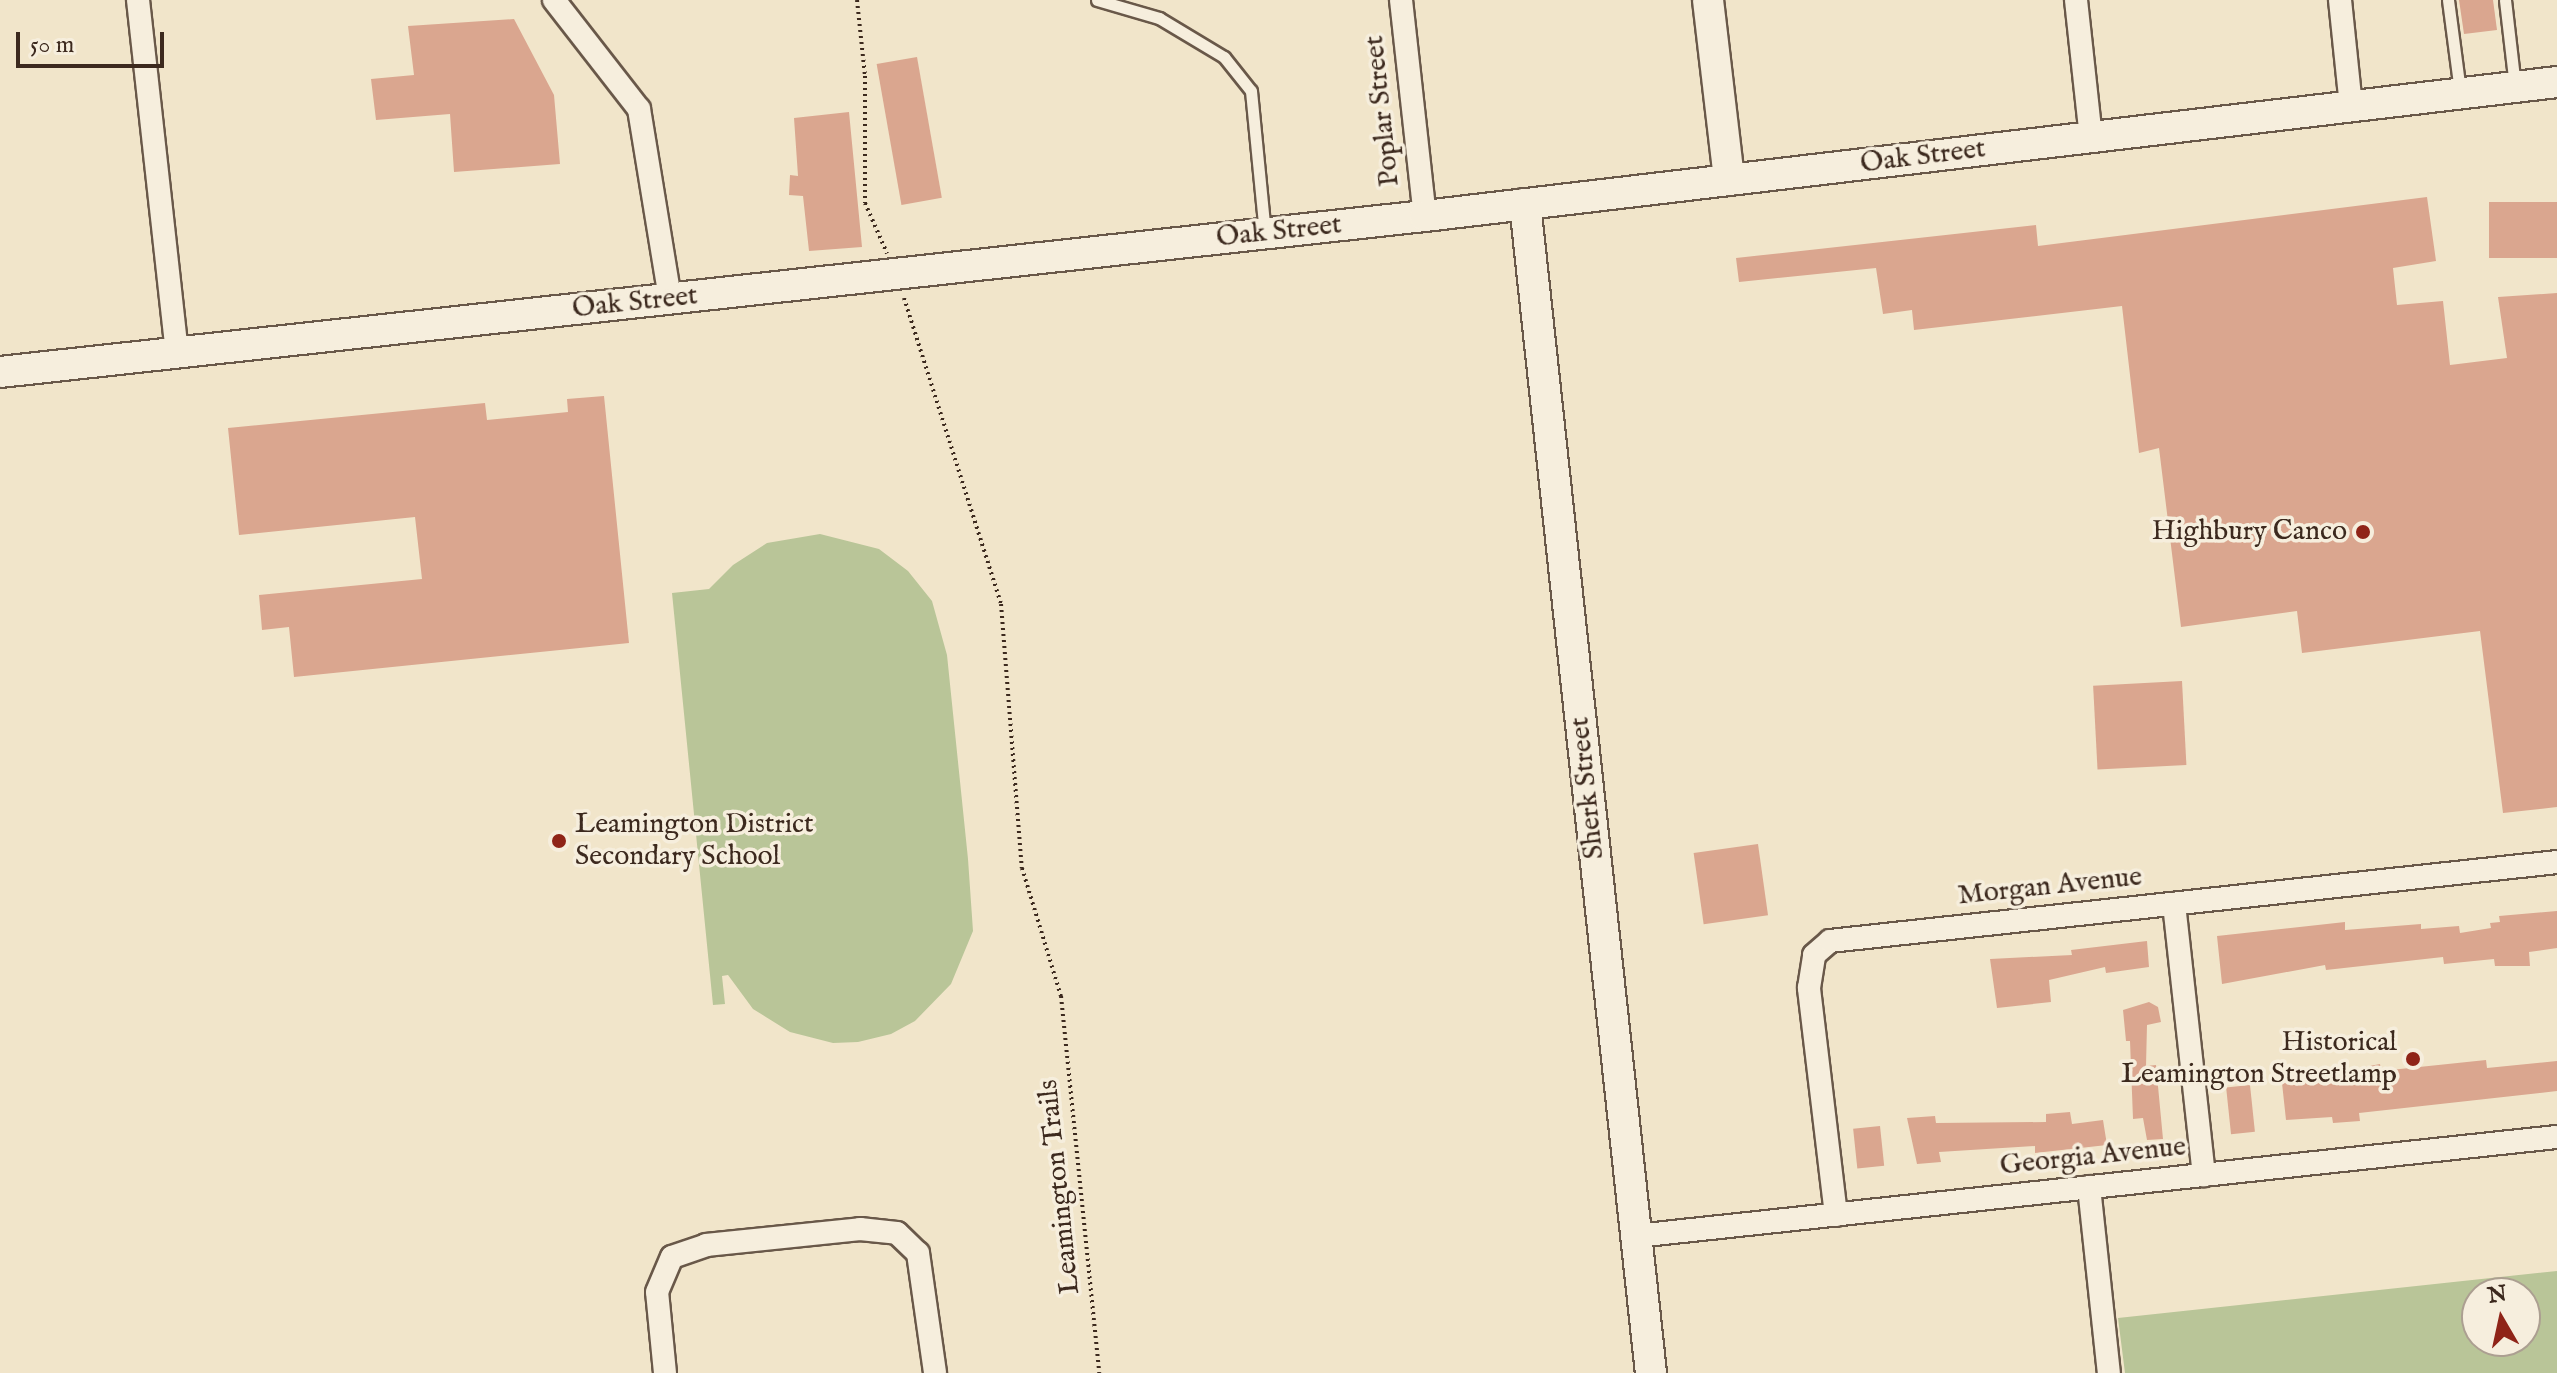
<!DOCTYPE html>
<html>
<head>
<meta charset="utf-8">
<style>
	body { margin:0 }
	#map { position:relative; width:2557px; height:1373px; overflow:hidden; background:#f1e5ca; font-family:"IM FELL English",serif }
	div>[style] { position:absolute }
	.green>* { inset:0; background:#b9c598 }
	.building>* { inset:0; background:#daa68f; transform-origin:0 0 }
	.path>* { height:4px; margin-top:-2px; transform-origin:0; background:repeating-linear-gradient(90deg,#3c291e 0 2px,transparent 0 6px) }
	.roads { filter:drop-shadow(2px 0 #695849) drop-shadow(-2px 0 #695849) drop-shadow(0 2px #695849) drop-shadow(0 -2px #695849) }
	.lane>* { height:11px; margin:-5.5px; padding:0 5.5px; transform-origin:5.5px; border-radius:5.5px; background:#f6eedd }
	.street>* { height:22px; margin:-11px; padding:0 11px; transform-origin:11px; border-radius:11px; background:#f6eedd }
	.secondary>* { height:30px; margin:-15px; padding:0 15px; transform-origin:15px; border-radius:15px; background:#f6eedd }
	.dots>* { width:22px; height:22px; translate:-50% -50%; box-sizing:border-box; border:4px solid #f6eedd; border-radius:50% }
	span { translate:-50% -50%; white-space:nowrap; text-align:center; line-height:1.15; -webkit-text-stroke:7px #f6eedd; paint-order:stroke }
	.street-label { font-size:28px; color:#3c291e }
	.poi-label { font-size:28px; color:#3c291e }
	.right { translate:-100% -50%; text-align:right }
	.left { translate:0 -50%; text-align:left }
	.north { position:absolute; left:2461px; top:1277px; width:80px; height:80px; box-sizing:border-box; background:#f6eedd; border:2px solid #ac9f91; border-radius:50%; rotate:351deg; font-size:22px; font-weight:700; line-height:32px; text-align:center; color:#3c291e }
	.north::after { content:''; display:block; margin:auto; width:28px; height:36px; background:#8f2418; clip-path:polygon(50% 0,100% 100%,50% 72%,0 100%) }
	.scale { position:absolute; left:16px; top:32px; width:148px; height:36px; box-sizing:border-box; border:4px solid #3c291e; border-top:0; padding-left:10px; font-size:24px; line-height:28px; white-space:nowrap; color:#3c291e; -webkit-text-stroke:6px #f6eedd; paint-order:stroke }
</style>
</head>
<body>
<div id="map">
	<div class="green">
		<div style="clip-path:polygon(820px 534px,879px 549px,908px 571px,932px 601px,947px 655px,968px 859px,973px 931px,951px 984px,915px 1021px,891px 1034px,858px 1042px,833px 1043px,790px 1032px,753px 1009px,728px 975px,722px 976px,725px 1004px,713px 1005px,672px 593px,709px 589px,733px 565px,767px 543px)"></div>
		<div style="clip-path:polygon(evenodd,2557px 1271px,2557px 1373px,2125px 1373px,2118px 1318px,2557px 1271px,2477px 1293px,2525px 1293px,2525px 1341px,2477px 1341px,2477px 1293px)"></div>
	</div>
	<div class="building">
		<div style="clip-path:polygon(2459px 0,2493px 0,2497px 30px,2464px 34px)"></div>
		<div style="clip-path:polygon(514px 19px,554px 95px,560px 164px,454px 172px,450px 114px,376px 120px,371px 79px,414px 75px,408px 26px)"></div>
		<div style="left:917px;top:57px;width:143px;height:41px;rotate:80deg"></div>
		<div style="clip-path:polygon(849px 112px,862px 247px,809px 251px,803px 196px,789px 195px,790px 175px,798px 176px,794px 118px)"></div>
		<div style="clip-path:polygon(2427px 197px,2436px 261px,2393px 268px,2397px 305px,2443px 301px,2450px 365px,2507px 358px,2498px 297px,2557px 293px,2557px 807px,2503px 813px,2480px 631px,2302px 653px,2297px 611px,2181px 627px,2159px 448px,2139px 453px,2122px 306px,1914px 330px,1912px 310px,1883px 314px,1876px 268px,1739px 282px,1736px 258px,2036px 225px,2038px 246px)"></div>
		<div style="left:2557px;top:202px;width:56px;height:68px;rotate:90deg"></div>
		<div style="clip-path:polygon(604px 396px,629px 643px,294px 677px,289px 627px,262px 630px,259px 595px,422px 579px,415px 517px,239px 535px,228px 428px,485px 403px,487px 420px,568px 412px,567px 399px)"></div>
		<div style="left:2182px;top:681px;width:84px;height:89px;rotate:87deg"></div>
		<div style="left:1758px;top:844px;width:72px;height:65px;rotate:82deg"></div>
		<div style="clip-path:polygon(2557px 911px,2557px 948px,2529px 952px,2530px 966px,2495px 966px,2494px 959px,2444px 964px,2443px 957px,2326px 970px,2325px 965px,2222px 984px,2217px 936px,2345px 922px,2345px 930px,2421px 924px,2421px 929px,2459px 926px,2460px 933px,2491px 928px,2490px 923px,2500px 922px,2499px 916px)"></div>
		<div style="clip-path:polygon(2147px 941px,2149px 967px,2106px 973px,2105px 967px,2049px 980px,2051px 1002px,1997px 1008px,1990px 959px,2072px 955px,2071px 950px)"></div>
		<div style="clip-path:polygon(2149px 1002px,2158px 1007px,2161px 1022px,2147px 1025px,2146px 1066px,2156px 1065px,2163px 1139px,2147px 1140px,2143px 1118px,2133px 1119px,2130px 1041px,2126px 1041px,2123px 1010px)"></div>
		<div style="clip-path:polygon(2486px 1060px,2487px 1068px,2557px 1061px,2557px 1091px,2359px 1113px,2360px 1121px,2333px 1123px,2332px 1117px,2286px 1120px,2282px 1083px,2365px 1075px,2364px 1067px,2380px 1064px,2381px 1071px)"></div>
		<div style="left:2250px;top:1085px;width:47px;height:24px;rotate:84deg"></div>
		<div style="clip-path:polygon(2070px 1112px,2072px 1124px,2103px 1120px,2107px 1145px,2035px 1153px,2035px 1146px,1939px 1152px,1941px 1162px,1917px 1164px,1907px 1118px,1935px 1116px,1936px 1123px,2046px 1122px,2046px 1114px)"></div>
		<div style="left:1880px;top:1126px;width:40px;height:27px;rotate:84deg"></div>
	</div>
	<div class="path">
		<div style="left:857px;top:0;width:76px;rotate:84deg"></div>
		<div style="left:865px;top:76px;width:127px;rotate:90deg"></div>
		<div style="left:865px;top:203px;width:55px;rotate:66.3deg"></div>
		<div style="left:904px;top:298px;width:321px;rotate:72.4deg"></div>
		<div style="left:1001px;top:604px;width:265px;rotate:85.5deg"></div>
		<div style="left:1022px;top:868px;width:134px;rotate:73.1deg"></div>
		<div style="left:1061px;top:996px;width:379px;rotate:84.2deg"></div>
	</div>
	<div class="roads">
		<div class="lane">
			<div style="left:1097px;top:0;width:65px;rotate:16.2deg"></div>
			<div style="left:1159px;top:18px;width:76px;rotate:31deg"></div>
			<div style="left:1224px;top:57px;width:43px;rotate:51.5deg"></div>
			<div style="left:1251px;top:91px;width:143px;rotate:84.4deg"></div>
			<div style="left:2448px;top:0;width:92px;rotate:82.5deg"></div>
			<div style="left:2505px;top:0;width:87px;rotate:83.4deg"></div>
		</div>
		<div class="street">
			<div style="left:138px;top:0;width:356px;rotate:83.7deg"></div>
			<div style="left:554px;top:0;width:138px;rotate:52.1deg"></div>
			<div style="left:639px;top:109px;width:193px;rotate:80.7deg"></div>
			<div style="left:1401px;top:0;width:217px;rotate:83.7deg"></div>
			<div style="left:2076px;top:0;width:138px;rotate:83.8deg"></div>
			<div style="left:2340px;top:0;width:107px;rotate:84.1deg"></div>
			<div style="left:2174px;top:904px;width:273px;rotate:83.7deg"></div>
			<div style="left:2089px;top:1187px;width:187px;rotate:83.9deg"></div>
			<div style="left:1836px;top:1215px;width:229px;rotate:-96.8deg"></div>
			<div style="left:1809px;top:988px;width:33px;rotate:-81deg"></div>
			<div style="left:1814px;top:955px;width:21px;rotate:-41deg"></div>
			<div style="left:1830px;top:941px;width:731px;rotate:-6.2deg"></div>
			<div style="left:1636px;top:1236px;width:926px;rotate:-6.14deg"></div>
			<div style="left:665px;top:1373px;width:81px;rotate:-95.6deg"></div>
			<div style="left:657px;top:1292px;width:38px;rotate:-67deg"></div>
			<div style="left:672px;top:1257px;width:36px;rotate:-19deg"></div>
			<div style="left:706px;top:1245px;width:155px;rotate:-5.9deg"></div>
			<div style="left:860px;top:1229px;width:37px;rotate:6deg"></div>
			<div style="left:897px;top:1233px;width:29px;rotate:44deg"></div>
			<div style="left:918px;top:1253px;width:121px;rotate:81.9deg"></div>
		</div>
		<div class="secondary">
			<div style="left:1708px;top:0;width:181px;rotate:83.3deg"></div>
			<div style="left:1525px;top:204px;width:1176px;rotate:83.85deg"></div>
			<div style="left:0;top:372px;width:1434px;rotate:-6.25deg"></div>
			<div style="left:1425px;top:216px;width:1140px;rotate:-6.75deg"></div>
		</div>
	</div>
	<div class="dots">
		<div style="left:2363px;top:532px;background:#8f2418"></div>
		<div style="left:559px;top:841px;background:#8f2418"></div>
		<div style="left:2413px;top:1059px;background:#8f2418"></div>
	</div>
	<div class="street-label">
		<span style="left:1383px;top:111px;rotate:-96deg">Poplar Street</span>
		<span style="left:1923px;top:157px;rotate:-7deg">Oak Street</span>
		<span style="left:1279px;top:232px;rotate:-6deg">Oak Street</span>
		<span style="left:635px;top:303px;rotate:-6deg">Oak Street</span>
		<span style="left:1588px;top:788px;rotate:-96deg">Sherk Street</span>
		<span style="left:2050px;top:887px;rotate:-6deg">Morgan Avenue</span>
		<span style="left:2093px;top:1157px;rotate:-6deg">Georgia Avenue</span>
		<span style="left:1060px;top:1187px;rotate:-96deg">Leamington Trails</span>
	</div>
	<div class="poi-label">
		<span class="right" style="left:2347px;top:532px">Highbury Canco</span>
		<span class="left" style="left:575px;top:841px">Leamington District<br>Secondary School</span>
		<span class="right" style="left:2397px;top:1059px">Historical<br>Leamington Streetlamp</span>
	</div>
	<div class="north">N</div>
	<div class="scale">50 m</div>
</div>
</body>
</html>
